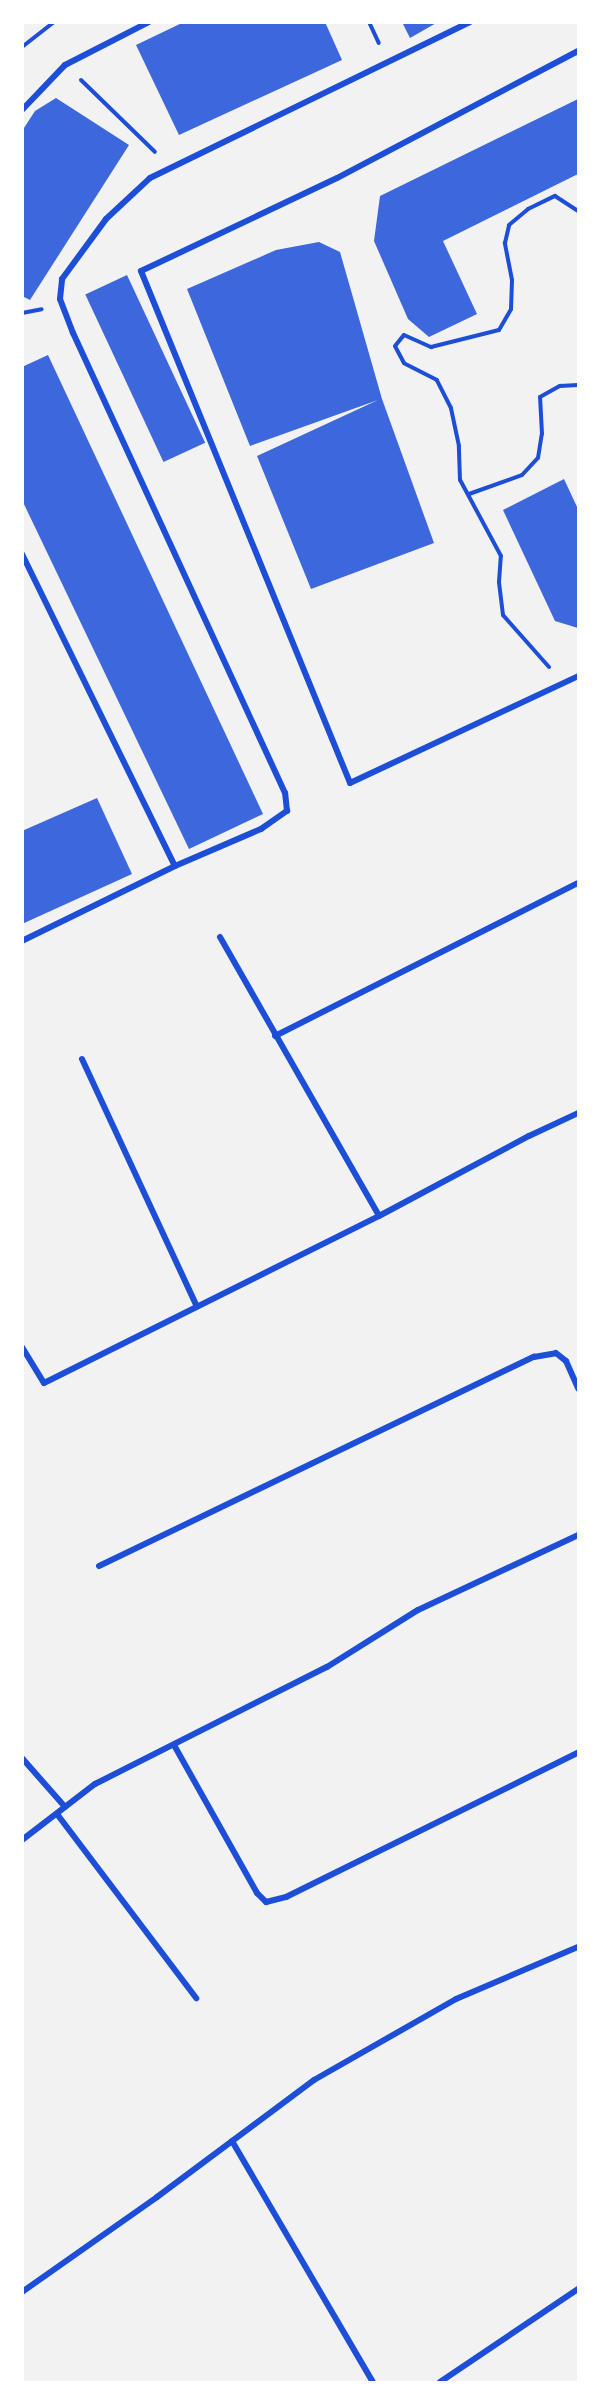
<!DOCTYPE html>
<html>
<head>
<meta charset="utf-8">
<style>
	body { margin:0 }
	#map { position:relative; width:601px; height:2405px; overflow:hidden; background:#f2f2f2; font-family:"IBM Plex Sans",sans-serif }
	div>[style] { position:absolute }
	.building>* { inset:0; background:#3d67dc; transform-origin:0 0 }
	.path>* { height:4px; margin:-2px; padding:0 2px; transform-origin:2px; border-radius:2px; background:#1d4ed8 }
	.minor>* { height:6px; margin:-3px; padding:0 3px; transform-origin:3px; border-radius:3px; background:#1d4ed8 }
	span { translate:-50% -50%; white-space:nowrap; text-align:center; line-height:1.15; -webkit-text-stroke:6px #fff; paint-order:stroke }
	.frame { position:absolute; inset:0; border:24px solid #fff; pointer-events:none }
</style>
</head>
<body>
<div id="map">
	<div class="building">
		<div style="clip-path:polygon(184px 22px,325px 22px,342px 60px,179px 135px,136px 45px)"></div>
		<div style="clip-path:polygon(402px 22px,438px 22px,410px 38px)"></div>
		<div style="clip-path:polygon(56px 98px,129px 145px,30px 300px,22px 296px,22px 131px,35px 111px)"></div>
		<div style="clip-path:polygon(578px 99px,578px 174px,443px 241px,477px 314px,429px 337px,408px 319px,374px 241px,380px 196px)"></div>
		<div style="clip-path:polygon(319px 242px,340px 252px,382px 399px,434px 543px,311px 589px,257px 456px,378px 400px,250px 446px,187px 289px,276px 250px)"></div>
		<div style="left:127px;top:275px;width:185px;height:46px;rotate:65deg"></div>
		<div style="clip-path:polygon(48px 355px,263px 814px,189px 849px,22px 500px,22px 367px)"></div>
		<div style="clip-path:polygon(564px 479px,578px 509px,578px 628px,555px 621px,503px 510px)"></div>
		<div style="clip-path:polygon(97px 798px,132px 874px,22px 924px,22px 831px)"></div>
	</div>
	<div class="path">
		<div style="left:369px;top:22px;width:23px;rotate:65deg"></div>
		<div style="left:22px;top:47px;width:41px;rotate:-38deg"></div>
		<div style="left:81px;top:80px;width:103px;rotate:44.2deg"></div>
		<div style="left:22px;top:313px;width:20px;rotate:-11deg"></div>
		<div style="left:469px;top:494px;width:56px;rotate:-19.7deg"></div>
		<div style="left:522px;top:475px;width:23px;rotate:-47deg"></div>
		<div style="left:538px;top:458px;width:24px;rotate:-81deg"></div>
		<div style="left:542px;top:434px;width:37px;rotate:-93deg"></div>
		<div style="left:540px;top:397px;width:23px;rotate:-29deg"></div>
		<div style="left:560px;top:386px;width:18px;rotate:-3deg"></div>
		<div style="left:549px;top:667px;width:69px;rotate:-131.5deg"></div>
		<div style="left:503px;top:615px;width:33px;rotate:-97deg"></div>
		<div style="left:499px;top:582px;width:26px;rotate:-86deg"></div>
		<div style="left:501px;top:556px;width:86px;rotate:-118.3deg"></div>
		<div style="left:460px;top:480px;width:34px;rotate:-92deg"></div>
		<div style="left:459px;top:446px;width:39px;rotate:-102deg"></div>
		<div style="left:451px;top:408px;width:31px;rotate:-117deg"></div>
		<div style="left:437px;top:380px;width:37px;rotate:-153deg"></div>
		<div style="left:404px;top:363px;width:19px;rotate:-118deg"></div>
		<div style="left:395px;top:346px;width:14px;rotate:-51deg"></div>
		<div style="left:404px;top:335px;width:30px;rotate:24deg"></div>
		<div style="left:431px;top:347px;width:70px;rotate:-14deg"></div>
		<div style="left:499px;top:330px;width:24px;rotate:-60deg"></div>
		<div style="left:511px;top:309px;width:29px;rotate:-88deg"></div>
		<div style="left:512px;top:280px;width:38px;rotate:-101deg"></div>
		<div style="left:505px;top:243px;width:18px;rotate:-77deg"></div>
		<div style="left:509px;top:225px;width:25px;rotate:-40deg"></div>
		<div style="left:528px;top:209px;width:30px;rotate:-26deg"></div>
		<div style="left:555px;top:196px;width:27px;rotate:33deg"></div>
	</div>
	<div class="minor">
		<div style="left:578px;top:51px;width:272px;rotate:152.2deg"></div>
		<div style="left:337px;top:178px;width:217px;rotate:154.6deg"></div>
		<div style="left:141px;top:271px;width:553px;rotate:67.79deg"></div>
		<div style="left:350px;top:783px;width:252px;rotate:-25.1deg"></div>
		<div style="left:22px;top:110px;width:62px;rotate:-46.3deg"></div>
		<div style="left:65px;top:65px;width:94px;rotate:-27.1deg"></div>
		<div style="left:22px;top:554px;width:347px;rotate:63.9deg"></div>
		<div style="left:175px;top:866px;width:170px;rotate:153.9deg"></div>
		<div style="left:175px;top:866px;width:94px;rotate:-23.3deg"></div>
		<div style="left:261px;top:829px;width:32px;rotate:-35deg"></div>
		<div style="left:287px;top:811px;width:18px;rotate:-96deg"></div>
		<div style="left:285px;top:793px;width:507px;rotate:-114.74deg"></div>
		<div style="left:73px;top:333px;width:36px;rotate:-111deg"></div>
		<div style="left:60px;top:299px;width:20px;rotate:-84deg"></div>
		<div style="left:62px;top:279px;width:74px;rotate:-53.7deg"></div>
		<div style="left:106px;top:219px;width:60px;rotate:-43deg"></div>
		<div style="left:150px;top:178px;width:356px;rotate:-26deg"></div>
		<div style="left:220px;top:937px;width:321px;rotate:60.3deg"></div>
		<div style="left:275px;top:1036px;width:339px;rotate:-26.8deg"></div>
		<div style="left:82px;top:1059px;width:273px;rotate:65.1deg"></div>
		<div style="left:22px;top:1347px;width:42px;rotate:58.6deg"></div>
		<div style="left:44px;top:1383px;width:374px;rotate:-26.5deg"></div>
		<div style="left:379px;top:1216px;width:170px;rotate:-28.1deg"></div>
		<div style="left:529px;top:1136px;width:54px;rotate:-25.1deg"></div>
		<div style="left:99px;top:1566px;width:483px;rotate:-25.7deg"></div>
		<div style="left:534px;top:1357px;width:22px;rotate:-10deg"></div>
		<div style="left:556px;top:1353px;width:13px;rotate:39deg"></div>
		<div style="left:566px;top:1361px;width:30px;rotate:66deg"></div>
		<div style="left:174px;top:1745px;width:170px;rotate:60.7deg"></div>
		<div style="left:257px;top:1893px;width:13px;rotate:45deg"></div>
		<div style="left:266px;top:1902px;width:21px;rotate:-14deg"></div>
		<div style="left:286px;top:1897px;width:326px;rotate:-26.3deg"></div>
		<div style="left:22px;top:1758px;width:65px;rotate:48.7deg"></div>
		<div style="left:57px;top:1814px;width:231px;rotate:52.9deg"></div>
		<div style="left:22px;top:1840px;width:92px;rotate:-37.5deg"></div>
		<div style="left:95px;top:1784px;width:260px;rotate:-26.8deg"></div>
		<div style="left:327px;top:1667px;width:107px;rotate:-32.1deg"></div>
		<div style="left:418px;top:1610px;width:177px;rotate:-25.1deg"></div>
		<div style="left:232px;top:2141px;width:279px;rotate:59.7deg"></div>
		<div style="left:22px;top:2292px;width:165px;rotate:-35.1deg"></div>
		<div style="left:157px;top:2197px;width:196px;rotate:-36.7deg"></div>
		<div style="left:314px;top:2080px;width:163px;rotate:-29.7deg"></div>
		<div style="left:456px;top:1999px;width:133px;rotate:-23.1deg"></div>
		<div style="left:440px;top:2382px;width:166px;rotate:-34deg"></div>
	</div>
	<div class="frame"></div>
</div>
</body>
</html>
